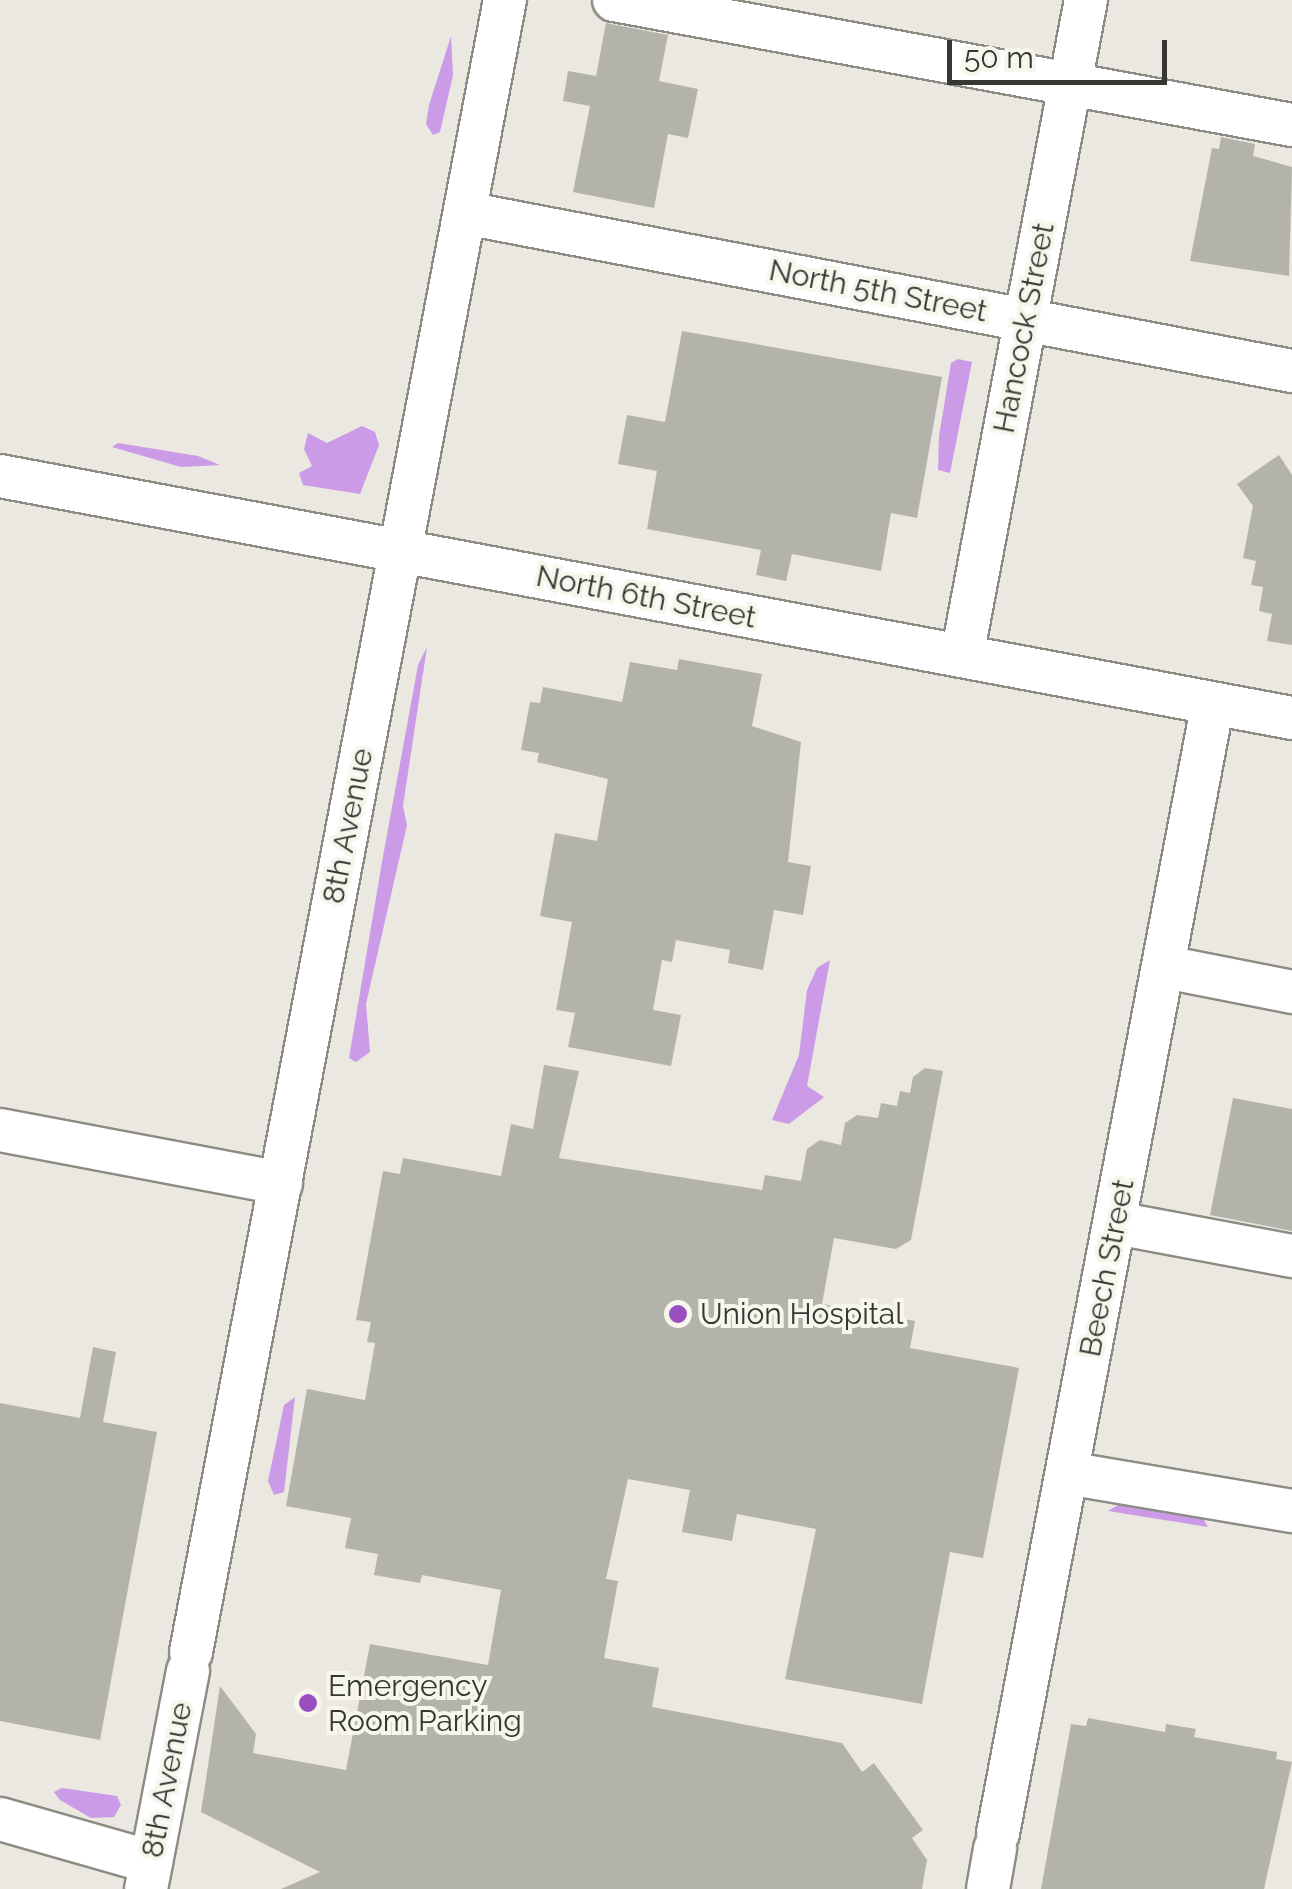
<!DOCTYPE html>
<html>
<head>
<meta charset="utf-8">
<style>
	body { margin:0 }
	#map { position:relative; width:1292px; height:1889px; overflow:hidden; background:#eae8e0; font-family:Raleway,sans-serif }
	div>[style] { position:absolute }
	.forest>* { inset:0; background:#cb9be7 }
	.building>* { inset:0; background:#b4b3ab }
	.roads { filter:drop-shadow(2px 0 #8d8c84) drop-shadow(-2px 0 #8d8c84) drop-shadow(0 2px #8d8c84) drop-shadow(0 -2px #8d8c84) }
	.minor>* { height:42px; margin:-21px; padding:0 21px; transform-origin:21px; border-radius:21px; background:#fff }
	.dots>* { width:28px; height:28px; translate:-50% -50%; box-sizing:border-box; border:5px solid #f7f6ed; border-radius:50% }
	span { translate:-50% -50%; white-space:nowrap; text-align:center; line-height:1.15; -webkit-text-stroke:8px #f7f6ed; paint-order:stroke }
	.street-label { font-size:30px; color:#373633 }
	.poi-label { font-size:30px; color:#373633 }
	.left { translate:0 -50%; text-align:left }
	.scale { position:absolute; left:947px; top:40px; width:220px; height:45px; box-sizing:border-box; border:5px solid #373633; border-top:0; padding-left:12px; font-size:30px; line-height:35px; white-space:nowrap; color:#373633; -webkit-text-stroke:8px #f7f6ed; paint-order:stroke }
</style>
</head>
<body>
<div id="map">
	<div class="forest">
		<div style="clip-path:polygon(451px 36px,453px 75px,440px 132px,433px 135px,426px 124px,429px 105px)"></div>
		<div style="clip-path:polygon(958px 359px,972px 362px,950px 473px,938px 470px,939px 436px,951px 363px)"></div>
		<div style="clip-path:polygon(362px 426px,375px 432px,379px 445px,360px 494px,303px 485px,299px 473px,312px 466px,304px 449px,308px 433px,327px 443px)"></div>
		<div style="clip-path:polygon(118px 443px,198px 456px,220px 465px,181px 467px,112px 447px)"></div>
		<div style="clip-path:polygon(427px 647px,403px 806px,407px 825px,366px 1004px,370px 1052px,356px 1062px,349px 1058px,382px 862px,418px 665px)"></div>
		<div style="clip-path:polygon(830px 960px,807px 1086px,824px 1097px,789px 1124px,772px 1120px,799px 1055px,807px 990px,817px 968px)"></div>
		<div style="clip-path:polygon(295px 1397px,284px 1492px,274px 1495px,268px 1481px,284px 1405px)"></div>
		<div style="clip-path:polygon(1123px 1502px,1203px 1518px,1208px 1527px,1108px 1511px)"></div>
		<div style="clip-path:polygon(62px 1788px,117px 1796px,121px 1805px,114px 1817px,91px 1818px,60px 1800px,54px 1792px)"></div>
	</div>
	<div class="building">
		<div style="clip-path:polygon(606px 23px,668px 35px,659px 81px,698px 89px,688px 138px,668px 134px,654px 208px,573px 192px,590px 106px,563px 101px,568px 71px,596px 76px)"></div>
		<div style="clip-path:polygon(1221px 137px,1255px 144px,1253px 156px,1292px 167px,1289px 276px,1190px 261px,1212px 148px,1219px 149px)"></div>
		<div style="clip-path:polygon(682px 331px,942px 377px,917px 518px,891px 513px,881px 571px,792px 554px,786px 581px,756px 575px,761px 550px,647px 529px,657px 471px,618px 464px,627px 415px,665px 422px)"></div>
		<div style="clip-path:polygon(1279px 455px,1292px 475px,1292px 645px,1267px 641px,1272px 614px,1259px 611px,1263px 587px,1251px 585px,1256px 561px,1243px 558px,1253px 506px,1237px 484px)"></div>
		<div style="clip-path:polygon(679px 659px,762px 674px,752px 726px,801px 742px,788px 862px,811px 866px,803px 915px,774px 910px,763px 970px,728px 963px,730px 950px,676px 940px,672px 962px,662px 960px,653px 1010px,681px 1015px,671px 1066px,568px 1047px,575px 1013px,556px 1010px,572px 922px,540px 916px,555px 833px,597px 841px,608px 779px,537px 762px,539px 753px,521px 750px,530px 702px,540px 703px,543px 687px,622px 702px,630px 662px,677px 670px)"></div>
		<div style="clip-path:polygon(544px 1065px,579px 1071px,559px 1158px,762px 1190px,765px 1175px,801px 1181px,807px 1149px,820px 1140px,841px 1145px,845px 1123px,857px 1115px,878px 1118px,881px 1103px,897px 1106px,900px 1091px,910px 1093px,913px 1077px,925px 1068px,943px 1071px,911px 1240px,896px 1249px,834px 1238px,822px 1304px,915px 1321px,910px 1348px,1019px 1368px,983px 1558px,950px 1552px,922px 1704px,785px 1679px,816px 1529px,737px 1514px,732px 1541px,682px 1532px,690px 1490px,628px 1479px,606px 1579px,618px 1581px,604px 1658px,659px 1668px,652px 1707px,842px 1743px,862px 1772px,874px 1763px,923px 1830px,912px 1838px,927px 1860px,922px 1889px,281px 1889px,320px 1872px,201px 1812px,220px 1686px,256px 1734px,253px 1753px,346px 1770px,370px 1644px,488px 1665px,501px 1590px,422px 1575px,420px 1583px,374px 1575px,378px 1554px,345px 1548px,351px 1518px,286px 1506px,307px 1389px,365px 1400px,375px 1343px,367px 1342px,371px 1322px,356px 1320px,383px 1171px,400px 1174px,403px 1158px,501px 1176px,511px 1124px,533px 1129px)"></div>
		<div style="clip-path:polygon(1233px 1098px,1292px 1109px,1292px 1231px,1210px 1215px)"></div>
		<div style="clip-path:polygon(93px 1347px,116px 1352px,103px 1422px,157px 1432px,100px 1740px,0 1721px,0 1403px,80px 1418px)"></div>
		<div style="clip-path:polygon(1088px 1718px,1165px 1732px,1166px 1724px,1196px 1729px,1194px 1737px,1277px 1752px,1276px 1759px,1292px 1762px,1264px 1889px,1041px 1889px,1071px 1724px,1086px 1726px)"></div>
	</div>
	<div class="roads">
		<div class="minor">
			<div style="left:614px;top:0;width:689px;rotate:10.45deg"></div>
			<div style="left:465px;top:213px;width:842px;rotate:10.82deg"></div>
			<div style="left:0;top:476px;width:1314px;rotate:10.61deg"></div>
			<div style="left:962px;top:656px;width:668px;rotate:-79.3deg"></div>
			<div style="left:1165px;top:967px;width:129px;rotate:11.1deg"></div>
			<div style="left:0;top:1130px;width:286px;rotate:10.7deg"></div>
			<div style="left:1116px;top:1223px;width:179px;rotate:10.6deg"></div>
			<div style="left:1067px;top:1473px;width:228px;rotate:9.6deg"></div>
			<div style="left:191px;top:1652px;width:1682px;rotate:-79.24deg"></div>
			<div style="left:0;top:1819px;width:157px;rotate:15.9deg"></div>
			<div style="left:998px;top:1833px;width:1150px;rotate:-79.23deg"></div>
			<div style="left:146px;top:1889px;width:222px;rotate:-79.1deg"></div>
			<div style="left:988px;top:1889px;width:41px;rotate:-80.1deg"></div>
		</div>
	</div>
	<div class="dots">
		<div style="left:678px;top:1314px;background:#9a4fc1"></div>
		<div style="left:308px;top:1703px;background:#9a4fc1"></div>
	</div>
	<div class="street-label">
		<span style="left:878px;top:291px;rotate:11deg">North 5th Street</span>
		<span style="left:1024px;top:328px;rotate:-79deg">Hancock Street</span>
		<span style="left:646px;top:597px;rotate:11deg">North 6th Street</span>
		<span style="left:348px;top:826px;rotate:-79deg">8th Avenue</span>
		<span style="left:1107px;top:1268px;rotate:-79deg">Beech Street</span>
		<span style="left:167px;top:1780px;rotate:-79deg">8th Avenue</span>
	</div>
	<div class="poi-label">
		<span class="left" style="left:700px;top:1314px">Union Hospital</span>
		<span class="left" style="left:328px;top:1703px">Emergency<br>Room Parking</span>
	</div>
	<div class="scale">50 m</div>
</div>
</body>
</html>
